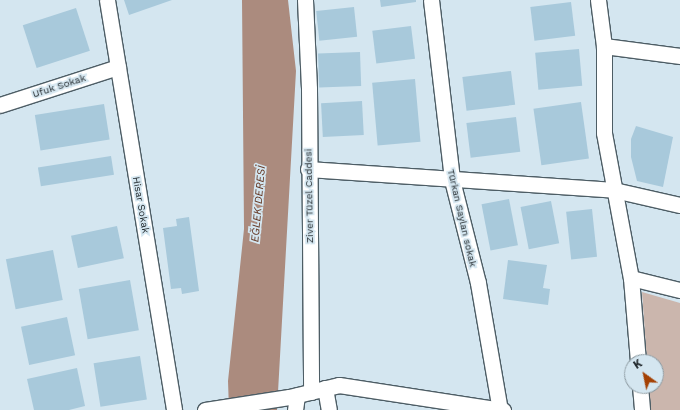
<!DOCTYPE html>
<html>
<head>
<meta charset="utf-8">
<style>
	body { margin:0 }
	#map { position:relative; width:680px; height:410px; overflow:hidden; background:#d4e6f0; font-family:"Work Sans",sans-serif }
	div>[style] { position:absolute }
	.green>* { inset:0; background:#cbb6ad }
	.water>* { inset:0; background:#ab8b7e }
	.building>* { inset:0; background:#a8c9db; transform-origin:0 0 }
	.roads { filter:drop-shadow(1px 0 #4d5d65) drop-shadow(-1px 0 #4d5d65) drop-shadow(0 1px #4d5d65) drop-shadow(0 -1px #4d5d65) }
	.minor>* { height:15px; margin:-7.5px; padding:0 7.5px; transform-origin:7.5px; border-radius:7.5px; background:#fff }
	span { translate:-50% -50%; white-space:nowrap; text-align:center; line-height:1.15; -webkit-text-stroke:3.5px #d4e6f0; paint-order:stroke }
	.street-label { font-size:10px; color:#232a2e }
	.water-label { font-size:11px; color:#653723; font-style:italic }
	.north { position:absolute; left:624px; top:354px; width:40px; height:40px; box-sizing:border-box; background:#d4e6f0; border:1px solid #8d9ba2; border-radius:50%; rotate:327deg; font-size:11px; font-weight:700; line-height:16px; text-align:center; color:#232a2e }
	.north::after { content:''; display:block; margin:auto; width:14px; height:18px; background:#a44104; clip-path:polygon(50% 0,100% 100%,50% 72%,0 100%) }
</style>
</head>
<body>
<div id="map">
	<div class="green">
		<div style="clip-path:polygon(642px 292px,680px 303px,680px 410px,651px 410px,649px 386px,656px 386px,656px 362px,647px 362px)"></div>
	</div>
	<div class="water">
		<div style="clip-path:polygon(242px 0,288px 0,296px 71px,277px 410px,229px 410px,228px 381px,244px 229px)"></div>
	</div>
	<div class="building">
		<div style="clip-path:polygon(124px 0,172px 0,129px 15px)"></div>
		<div style="clip-path:polygon(380px 0,416px 0,416px 2px,381px 7px)"></div>
		<div style="left:571px;top:2px;width:34px;height:41px;rotate:83deg"></div>
		<div style="left:354px;top:7px;width:30px;height:38px;rotate:84deg"></div>
		<div style="left:76px;top:8px;width:45px;height:56px;rotate:72deg"></div>
		<div style="left:411px;top:26px;width:33px;height:39px;rotate:83deg"></div>
		<div style="left:579px;top:49px;width:37px;height:44px;rotate:85deg"></div>
		<div style="left:360px;top:52px;width:34px;height:42px;rotate:88deg"></div>
		<div style="left:511px;top:71px;width:34px;height:49px;rotate:83deg"></div>
		<div style="left:415px;top:79px;width:63px;height:43px;rotate:85deg"></div>
		<div style="left:362px;top:101px;width:34px;height:41px;rotate:87deg"></div>
		<div style="left:581px;top:102px;width:57px;height:48px;rotate:82deg"></div>
		<div style="left:104px;top:104px;width:36px;height:70px;rotate:81deg"></div>
		<div style="left:516px;top:117px;width:35px;height:50px;rotate:83deg"></div>
		<div style="clip-path:polygon(636px 126px,673px 137px,663px 187px,637px 181px,631px 157px,631px 139px)"></div>
		<div style="left:111px;top:156px;width:19px;height:74px;rotate:81deg"></div>
		<div style="left:509px;top:199px;width:47px;height:28px;rotate:79deg"></div>
		<div style="left:551px;top:201px;width:43px;height:31px;rotate:79deg"></div>
		<div style="left:592px;top:209px;width:48px;height:26px;rotate:84deg"></div>
		<div style="clip-path:polygon(189px 217px,199px 291px,182px 294px,181px 288px,171px 289px,163px 228px,177px 226px,176px 219px)"></div>
		<div style="left:117px;top:226px;width:33px;height:47px;rotate:78deg"></div>
		<div style="left:53px;top:250px;width:51px;height:48px;rotate:79deg"></div>
		<div style="clip-path:polygon(508px 260px,547px 265px,543px 288px,550px 289px,548px 305px,503px 299px)"></div>
		<div style="left:130px;top:280px;width:51px;height:52px;rotate:80deg"></div>
		<div style="left:67px;top:317px;width:39px;height:47px;rotate:78deg"></div>
		<div style="left:140px;top:356px;width:44px;height:47px;rotate:81deg"></div>
		<div style="clip-path:polygon(77px 368px,85px 406px,69px 410px,34px 410px,27px 379px)"></div>
	</div>
	<div class="roads">
		<div class="minor">
			<div style="left:107px;top:0;width:415px;rotate:80.7deg"></div>
			<div style="left:305px;top:0;width:89px;rotate:87.4deg"></div>
			<div style="left:309px;top:89px;width:303px;rotate:89.6deg"></div>
			<div style="left:431px;top:0;width:181px;rotate:83.3deg"></div>
			<div style="left:452px;top:180px;width:106px;rotate:75.8deg"></div>
			<div style="left:478px;top:283px;width:129px;rotate:80.2deg"></div>
			<div style="left:598px;top:0;width:46px;rotate:82.6deg"></div>
			<div style="left:604px;top:46px;width:87px;rotate:90deg"></div>
			<div style="left:604px;top:133px;width:147px;rotate:79.5deg"></div>
			<div style="left:631px;top:278px;width:84px;rotate:85.2deg"></div>
			<div style="left:604px;top:46px;width:77px;rotate:7.5deg"></div>
			<div style="left:0;top:105px;width:124px;rotate:-17.9deg"></div>
			<div style="left:308px;top:169px;width:307px;rotate:3.9deg"></div>
			<div style="left:614px;top:190px;width:68px;rotate:12.8deg"></div>
			<div style="left:631px;top:278px;width:50px;rotate:13.8deg"></div>
			<div style="left:640px;top:386px;width:24px;rotate:85deg"></div>
			<div style="left:325px;top:388px;width:22px;rotate:80deg"></div>
			<div style="left:205px;top:410px;width:85px;rotate:-8.8deg"></div>
			<div style="left:289px;top:397px;width:51px;rotate:-13.5deg"></div>
			<div style="left:339px;top:385px;width:166px;rotate:8.7deg"></div>
			<div style="left:295px;top:410px;width:15px;rotate:-82deg"></div>
		</div>
	</div>
	<div class="street-label">
		<span style="left:59px;top:86px;rotate:-18deg">Ufuk Sokak</span>
		<span style="left:309px;top:196px;rotate:-91deg">Ziver Tüzel Caddesi</span>
		<span style="left:141px;top:205px;rotate:80deg">Hisar Sokak</span>
		<span style="left:462px;top:218px;rotate:77deg">Türkan Saylan sokak</span>
	</div>
	<div class="water-label">
		<span style="left:259px;top:204px;rotate:-85deg">EĞLEK DERESİ</span>
	</div>
	<div class="north">K</div>
</div>
</body>
</html>
